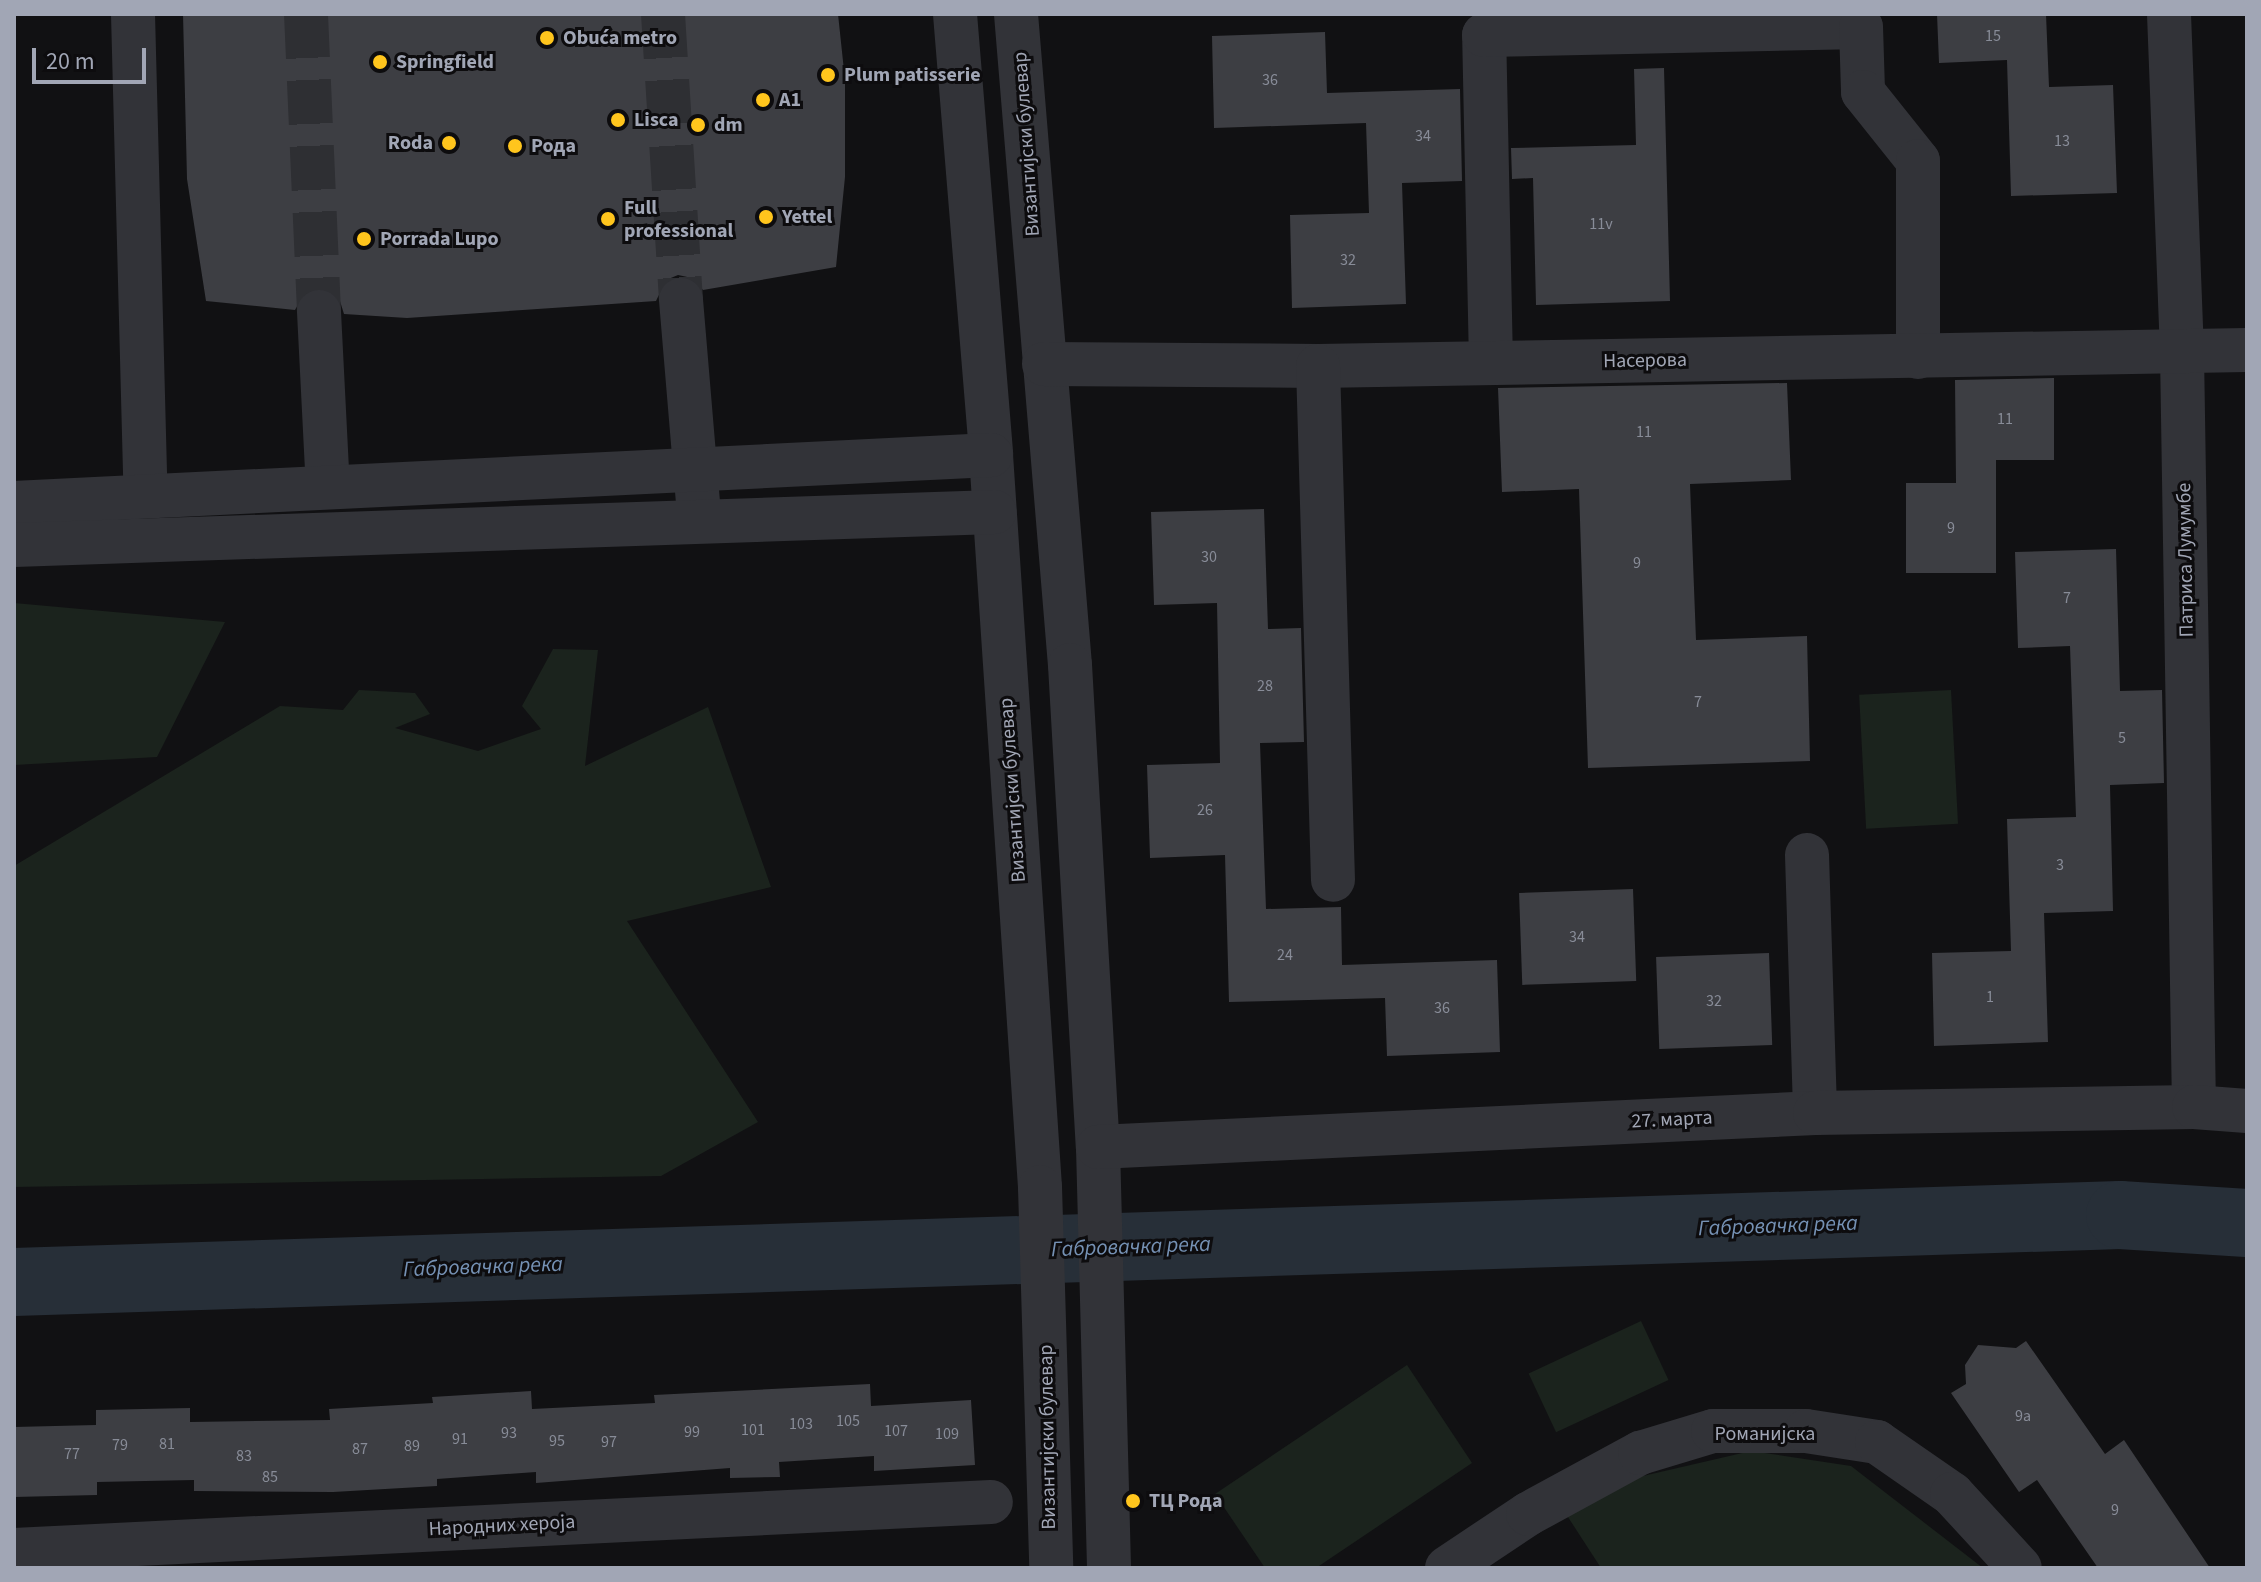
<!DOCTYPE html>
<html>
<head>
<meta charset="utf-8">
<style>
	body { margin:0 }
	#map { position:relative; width:2261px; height:1582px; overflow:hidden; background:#111113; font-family:"Source Sans 3",sans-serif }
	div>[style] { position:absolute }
	.green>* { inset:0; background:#1b231d; transform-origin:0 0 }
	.river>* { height:68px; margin:-34px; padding:0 34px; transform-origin:34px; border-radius:34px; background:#272f38 }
	.building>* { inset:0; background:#3d3e43; transform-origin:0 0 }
	.minor-tunnel>* { height:44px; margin-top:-22px; transform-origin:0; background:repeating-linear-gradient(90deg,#2e2f33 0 44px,transparent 0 66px) }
	.minor>* { height:44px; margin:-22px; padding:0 22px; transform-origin:22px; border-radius:22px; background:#323338 }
	.dots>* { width:22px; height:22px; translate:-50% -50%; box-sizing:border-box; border:4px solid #0d0c0e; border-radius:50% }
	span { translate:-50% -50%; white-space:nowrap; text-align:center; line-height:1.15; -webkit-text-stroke:6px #0d0c0e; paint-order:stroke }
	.number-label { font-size:16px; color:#888c98 }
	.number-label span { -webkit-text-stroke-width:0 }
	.poi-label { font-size:20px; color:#a1a6b5; font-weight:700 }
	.left { translate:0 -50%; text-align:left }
	.right { translate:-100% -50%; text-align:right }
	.street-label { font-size:20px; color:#a1a6b5 }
	.water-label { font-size:22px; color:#7591b4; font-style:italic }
	.frame { position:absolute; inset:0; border:16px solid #a1a6b5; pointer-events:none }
	.scale { position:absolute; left:32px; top:48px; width:114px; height:36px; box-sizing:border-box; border:4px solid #a1a6b5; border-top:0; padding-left:10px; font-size:24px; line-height:28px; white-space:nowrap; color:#a1a6b5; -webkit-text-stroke:6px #0d0c0e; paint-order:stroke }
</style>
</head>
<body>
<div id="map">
	<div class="green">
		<div style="clip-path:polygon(14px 603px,225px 622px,157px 757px,14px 765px)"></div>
		<div style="clip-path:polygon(553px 649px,598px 650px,585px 766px,708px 707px,771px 887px,627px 921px,758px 1122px,661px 1176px,14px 1187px,14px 866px,280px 706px,343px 710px,359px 690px,415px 693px,430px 714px,395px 728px,478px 751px,541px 729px,522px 706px)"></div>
		<div style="left:1951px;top:690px;width:134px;height:92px;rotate:87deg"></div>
		<div style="left:1641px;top:1321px;width:65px;height:124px;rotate:65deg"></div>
		<div style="clip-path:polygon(1407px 1365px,1472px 1463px,1316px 1568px,1265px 1568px,1215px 1494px)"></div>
		<div style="clip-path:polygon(1751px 1451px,1851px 1466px,1983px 1568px,1601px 1568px,1566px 1514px,1617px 1482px)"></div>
	</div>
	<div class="river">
		<div style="left:14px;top:1282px;width:2107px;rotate:-1.82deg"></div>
		<div style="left:2120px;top:1215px;width:127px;rotate:3.6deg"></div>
	</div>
	<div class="building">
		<div style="clip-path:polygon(183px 14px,838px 14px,845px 80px,845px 177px,836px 267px,703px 290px,692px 278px,678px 275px,666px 280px,656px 301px,407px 318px,344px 314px,339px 298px,318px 287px,305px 292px,295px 310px,206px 301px,187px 179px)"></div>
		<div style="clip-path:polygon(1937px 14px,2046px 14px,2049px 87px,2113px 85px,2117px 193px,2011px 196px,2007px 60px,1939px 63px)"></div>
		<div style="clip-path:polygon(1325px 32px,1327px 93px,1460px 89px,1462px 181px,1402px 183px,1406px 304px,1292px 308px,1290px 215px,1369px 213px,1366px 123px,1214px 128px,1212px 36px)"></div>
		<div style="clip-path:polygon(1664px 68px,1670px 301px,1536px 305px,1533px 178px,1512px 179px,1511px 148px,1636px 145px,1634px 69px)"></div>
		<div style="clip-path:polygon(2054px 378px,2054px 460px,1996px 460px,1996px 573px,1906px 573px,1906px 483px,1956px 483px,1955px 380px)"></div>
		<div style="clip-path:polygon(1787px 383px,1791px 480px,1690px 484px,1696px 640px,1807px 636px,1810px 761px,1588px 768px,1579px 489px,1502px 492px,1498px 388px)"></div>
		<div style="clip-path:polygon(1264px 509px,1268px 629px,1301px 628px,1304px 742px,1260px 743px,1266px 909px,1341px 907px,1342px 965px,1497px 960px,1500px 1052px,1387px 1056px,1385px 998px,1229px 1002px,1225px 855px,1150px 858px,1147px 765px,1220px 763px,1217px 603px,1154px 605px,1151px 512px)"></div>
		<div style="clip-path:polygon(2116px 549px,2120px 691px,2162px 690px,2164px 783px,2110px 785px,2113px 911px,2044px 913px,2048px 1042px,1934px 1046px,1932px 953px,2011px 951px,2007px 819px,2076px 817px,2070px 646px,2018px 648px,2015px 552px)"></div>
		<div style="left:1633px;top:889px;width:92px;height:114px;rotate:88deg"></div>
		<div style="left:1769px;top:953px;width:92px;height:113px;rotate:88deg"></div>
		<div style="clip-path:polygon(2026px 1341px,2105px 1454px,2124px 1440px,2210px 1568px,2098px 1568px,2037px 1480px,2019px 1492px,1951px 1393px,1966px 1384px,1965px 1365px,1978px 1345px,2016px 1348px)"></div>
		<div style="clip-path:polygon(870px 1384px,871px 1406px,971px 1400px,975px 1465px,874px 1471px,874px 1456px,779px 1462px,780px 1477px,730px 1478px,730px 1468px,536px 1483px,536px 1472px,437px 1479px,437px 1486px,333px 1492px,194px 1491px,194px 1480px,97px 1482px,97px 1495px,14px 1497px,14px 1427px,96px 1425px,96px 1410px,190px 1408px,190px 1422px,330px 1420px,329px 1409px,433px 1403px,432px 1397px,531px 1391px,532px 1409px,655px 1403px,654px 1395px)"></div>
	</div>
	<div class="minor-tunnel">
		<div style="left:306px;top:14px;width:298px;rotate:87.5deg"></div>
		<div style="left:663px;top:14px;width:287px;rotate:86.4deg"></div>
	</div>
	<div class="minor">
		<div style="left:133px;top:14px;width:482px;rotate:88.5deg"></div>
		<div style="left:955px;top:14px;width:442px;rotate:85.3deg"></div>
		<div style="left:991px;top:455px;width:734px;rotate:86.17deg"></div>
		<div style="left:1040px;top:1187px;width:381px;rotate:88.3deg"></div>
		<div style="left:1016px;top:14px;width:653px;rotate:85.26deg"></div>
		<div style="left:1070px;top:665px;width:483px;rotate:86.7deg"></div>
		<div style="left:1098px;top:1147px;width:421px;rotate:88.5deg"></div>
		<div style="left:2169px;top:14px;width:339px;rotate:87.8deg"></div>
		<div style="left:2182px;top:353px;width:754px;rotate:89.09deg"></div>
		<div style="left:681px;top:300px;width:202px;rotate:85.2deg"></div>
		<div style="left:319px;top:312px;width:175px;rotate:87.1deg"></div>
		<div style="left:1491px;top:363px;width:328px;rotate:-91.2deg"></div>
		<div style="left:1484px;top:35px;width:377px;rotate:-1.2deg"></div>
		<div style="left:1861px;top:27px;width:65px;rotate:88.2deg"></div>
		<div style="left:1863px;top:92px;width:88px;rotate:51.4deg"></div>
		<div style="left:1918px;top:161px;width:196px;rotate:90deg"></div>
		<div style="left:1044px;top:364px;width:274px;rotate:0.4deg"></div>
		<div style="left:1318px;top:366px;width:929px;rotate:-0.99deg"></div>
		<div style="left:1318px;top:366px;width:514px;rotate:88.33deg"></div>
		<div style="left:14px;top:503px;width:978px;rotate:-2.81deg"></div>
		<div style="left:14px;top:545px;width:981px;rotate:-1.93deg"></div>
		<div style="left:1807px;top:855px;width:258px;rotate:88.2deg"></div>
		<div style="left:1098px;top:1147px;width:718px;rotate:-2.71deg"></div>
		<div style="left:1815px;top:1113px;width:379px;rotate:-0.9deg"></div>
		<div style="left:2194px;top:1107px;width:53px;rotate:4.3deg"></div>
		<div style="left:14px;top:1550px;width:978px;rotate:-2.81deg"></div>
		<div style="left:1447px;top:1568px;width:97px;rotate:-33.7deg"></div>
		<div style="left:1528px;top:1514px;width:128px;rotate:-28.6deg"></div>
		<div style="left:1640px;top:1453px;width:76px;rotate:-16.8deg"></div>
		<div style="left:1713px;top:1431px;width:93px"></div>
		<div style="left:1806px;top:1431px;width:72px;rotate:8.8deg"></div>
		<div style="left:1877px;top:1442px;width:91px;rotate:34.7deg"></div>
		<div style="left:1952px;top:1494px;width:100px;rotate:47.4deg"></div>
	</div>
	<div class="dots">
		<div style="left:547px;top:38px;background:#ffc51d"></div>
		<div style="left:380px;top:62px;background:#ffc51d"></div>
		<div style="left:828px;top:75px;background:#ffc51d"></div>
		<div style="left:763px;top:100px;background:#ffc51d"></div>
		<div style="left:618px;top:120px;background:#ffc51d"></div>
		<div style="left:698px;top:125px;background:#ffc51d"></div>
		<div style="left:449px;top:143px;background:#ffc51d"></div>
		<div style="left:515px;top:146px;background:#ffc51d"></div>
		<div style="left:766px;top:217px;background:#ffc51d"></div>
		<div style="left:608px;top:219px;background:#ffc51d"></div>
		<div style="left:364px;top:239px;background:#ffc51d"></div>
		<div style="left:1133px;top:1501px;background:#ffc51d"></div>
	</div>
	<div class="number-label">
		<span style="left:1993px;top:36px">15</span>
		<span style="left:1270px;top:80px">36</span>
		<span style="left:1423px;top:136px">34</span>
		<span style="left:2062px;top:141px">13</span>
		<span style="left:1601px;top:224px">11v</span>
		<span style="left:1348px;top:260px">32</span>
		<span style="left:2005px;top:419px">11</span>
		<span style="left:1644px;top:432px">11</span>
		<span style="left:1951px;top:528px">9</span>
		<span style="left:1209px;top:557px">30</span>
		<span style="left:1637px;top:563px">9</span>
		<span style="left:2067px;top:598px">7</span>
		<span style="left:1265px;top:686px">28</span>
		<span style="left:1698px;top:702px">7</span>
		<span style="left:2122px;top:738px">5</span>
		<span style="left:1205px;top:810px">26</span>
		<span style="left:2060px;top:865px">3</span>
		<span style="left:1577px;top:937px">34</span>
		<span style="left:1285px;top:955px">24</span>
		<span style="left:1990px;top:997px">1</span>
		<span style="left:1714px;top:1001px">32</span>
		<span style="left:1442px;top:1008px">36</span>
		<span style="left:2023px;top:1416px">9a</span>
		<span style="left:848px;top:1421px">105</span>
		<span style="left:801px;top:1424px">103</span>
		<span style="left:753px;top:1430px">101</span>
		<span style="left:896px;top:1431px">107</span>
		<span style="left:692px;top:1432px">99</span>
		<span style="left:509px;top:1433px">93</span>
		<span style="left:947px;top:1434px">109</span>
		<span style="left:460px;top:1439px">91</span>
		<span style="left:557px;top:1441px">95</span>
		<span style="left:609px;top:1442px">97</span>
		<span style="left:167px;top:1444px">81</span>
		<span style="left:120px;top:1445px">79</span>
		<span style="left:412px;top:1446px">89</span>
		<span style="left:360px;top:1449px">87</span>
		<span style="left:72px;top:1454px">77</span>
		<span style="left:244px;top:1456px">83</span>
		<span style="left:270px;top:1477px">85</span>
		<span style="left:2115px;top:1510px">9</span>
	</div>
	<div class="poi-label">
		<span class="left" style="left:563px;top:38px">Obuća metro</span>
		<span class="left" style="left:396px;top:62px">Springfield</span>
		<span class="left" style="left:844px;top:75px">Plum patisserie</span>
		<span class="left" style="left:779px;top:100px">A1</span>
		<span class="left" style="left:634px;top:120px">Lisca</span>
		<span class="left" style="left:714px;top:125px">dm</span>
		<span class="right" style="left:433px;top:143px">Roda</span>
		<span class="left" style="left:531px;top:146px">Рода</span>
		<span class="left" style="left:624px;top:220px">Full<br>professional</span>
		<span class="left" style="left:782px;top:217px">Yettel</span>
		<span class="left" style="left:380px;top:239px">Porrada Lupo</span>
		<span class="left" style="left:1149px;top:1501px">ТЦ Рода</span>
	</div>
	<div class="street-label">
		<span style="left:1027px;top:144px;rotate:-94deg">Византијски булевар</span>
		<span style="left:1645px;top:361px;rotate:-1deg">Насерова</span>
		<span style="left:2186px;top:560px;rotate:-91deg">Патриса Лумумбе</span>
		<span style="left:1013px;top:790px;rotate:-94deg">Византијски булевар</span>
		<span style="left:1672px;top:1120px;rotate:-3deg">27. марта</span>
		<span style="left:1765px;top:1434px">Романијска</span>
		<span style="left:1048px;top:1437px;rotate:-91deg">Византијски булевар</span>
		<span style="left:502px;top:1526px;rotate:-3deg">Народних хероја</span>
	</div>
	<div class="water-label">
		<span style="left:1778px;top:1226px;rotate:-2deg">Габровачка река</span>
		<span style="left:1131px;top:1247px;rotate:-2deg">Габровачка река</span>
		<span style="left:483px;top:1267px;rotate:-2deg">Габровачка река</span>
	</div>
	<div class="frame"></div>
	<div class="scale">20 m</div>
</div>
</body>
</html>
